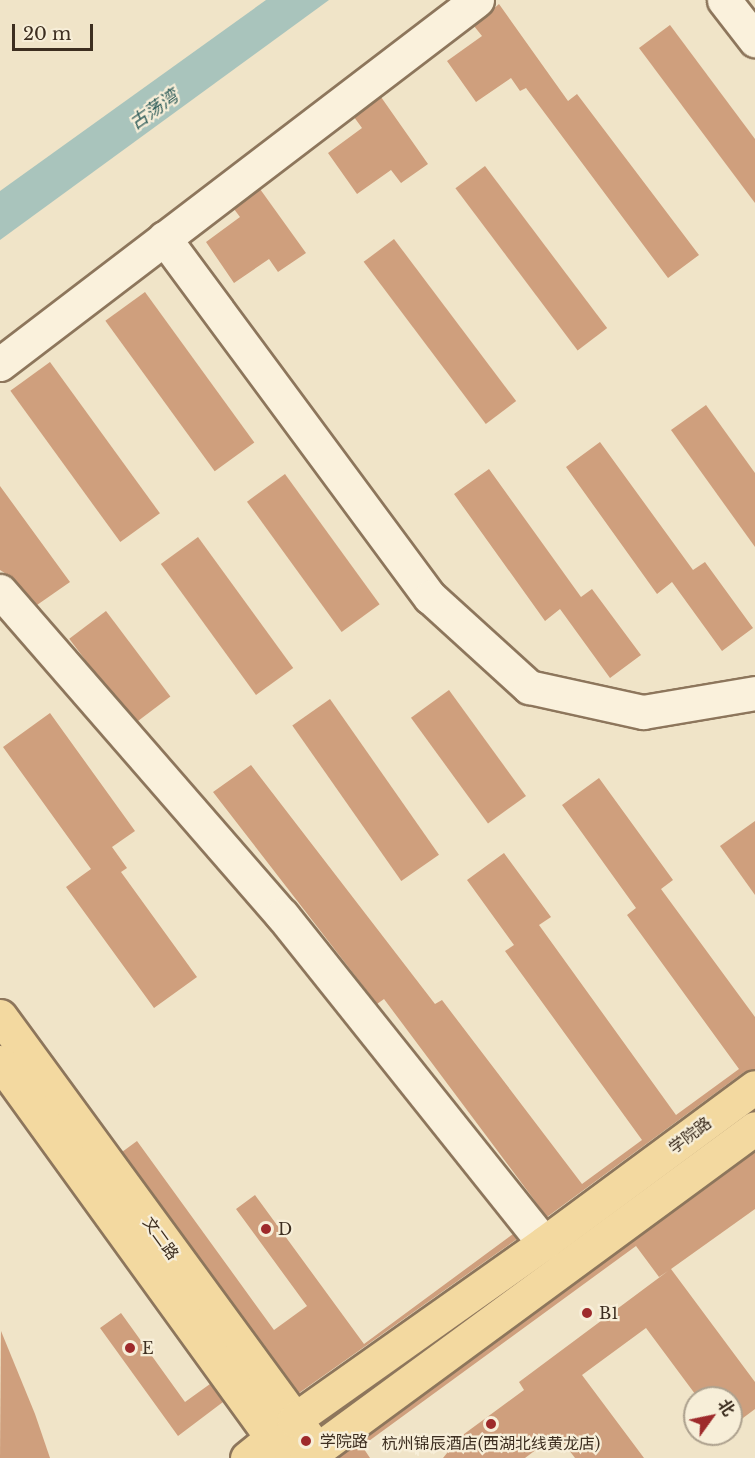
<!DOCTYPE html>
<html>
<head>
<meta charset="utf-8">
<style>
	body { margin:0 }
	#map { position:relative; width:755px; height:1458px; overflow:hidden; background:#f0e4c8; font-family:"Libre Baskerville","Noto Sans SC",serif }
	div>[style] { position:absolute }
	.water>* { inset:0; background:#a9c4bc }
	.building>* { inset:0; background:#cf9f7d; transform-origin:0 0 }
	.roads { filter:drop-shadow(2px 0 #8d765c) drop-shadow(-2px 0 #8d765c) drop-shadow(0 2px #8d765c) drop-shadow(0 -2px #8d765c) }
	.minor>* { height:33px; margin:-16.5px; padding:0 16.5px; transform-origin:16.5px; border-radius:16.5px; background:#faf1dc }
	.major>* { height:33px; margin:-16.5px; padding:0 16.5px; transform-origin:16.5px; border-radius:16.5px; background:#f3d9a0 }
	.dots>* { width:16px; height:16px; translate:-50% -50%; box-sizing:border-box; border:3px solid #f7eed8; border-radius:50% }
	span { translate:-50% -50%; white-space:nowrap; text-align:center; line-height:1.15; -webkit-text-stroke:4.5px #f7eed8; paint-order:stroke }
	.street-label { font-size:16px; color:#3d2e20 }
	.poi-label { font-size:16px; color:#3d2e20 }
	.left { translate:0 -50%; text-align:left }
	.water-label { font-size:18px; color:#2f5d5a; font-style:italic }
	.north { position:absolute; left:683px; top:1386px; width:60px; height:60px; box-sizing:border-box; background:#f7eed8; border:2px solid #ada18e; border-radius:50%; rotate:57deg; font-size:16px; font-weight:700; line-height:24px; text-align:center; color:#3d2e20 }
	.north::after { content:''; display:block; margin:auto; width:21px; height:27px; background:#9e2a2b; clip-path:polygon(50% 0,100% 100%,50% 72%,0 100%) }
	.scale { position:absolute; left:12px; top:24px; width:81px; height:27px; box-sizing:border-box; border:3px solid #3d2e20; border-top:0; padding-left:8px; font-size:18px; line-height:21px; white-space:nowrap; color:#3d2e20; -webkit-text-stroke:4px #f7eed8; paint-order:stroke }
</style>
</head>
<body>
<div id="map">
	<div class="water">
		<div style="clip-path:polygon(266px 0,329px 0,0 240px,0 191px)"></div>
	</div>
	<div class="building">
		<div style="clip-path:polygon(499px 4px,568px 101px,577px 94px,699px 255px,668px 278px,526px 88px,520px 91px,511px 78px,476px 102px,447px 61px,482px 36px,474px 26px)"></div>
		<div style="clip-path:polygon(670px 25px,755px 139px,755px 203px,639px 48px)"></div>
		<div style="clip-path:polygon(381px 97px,428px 164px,401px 183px,391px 170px,357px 194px,328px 153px,362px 128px,354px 117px)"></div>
		<div style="left:485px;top:166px;width:203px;height:37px;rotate:53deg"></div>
		<div style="clip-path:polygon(260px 189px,306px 253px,278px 272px,269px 259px,234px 283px,206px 242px,240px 217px,234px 209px)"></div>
		<div style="left:394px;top:239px;width:203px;height:38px;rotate:53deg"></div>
		<div style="left:145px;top:292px;width:186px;height:49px;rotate:54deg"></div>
		<div style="left:50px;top:362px;width:187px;height:49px;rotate:54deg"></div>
		<div style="clip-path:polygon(706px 405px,755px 473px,755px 547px,671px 430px)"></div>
		<div style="clip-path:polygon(600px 442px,693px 570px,705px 562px,753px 628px,722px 651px,672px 582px,657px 594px,566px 467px)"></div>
		<div style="clip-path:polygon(489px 469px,581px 597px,592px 589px,641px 655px,610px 678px,560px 609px,545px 621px,454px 494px)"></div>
		<div style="left:285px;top:474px;width:161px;height:47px;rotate:54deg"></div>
		<div style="clip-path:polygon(0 486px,70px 582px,37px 605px,14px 579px,0 570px)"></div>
		<div style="left:198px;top:537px;width:162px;height:46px;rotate:54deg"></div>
		<div style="left:106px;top:611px;width:107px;height:46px;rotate:53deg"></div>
		<div style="left:449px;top:690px;width:131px;height:47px;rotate:54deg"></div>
		<div style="left:330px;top:699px;width:190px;height:46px;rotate:55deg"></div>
		<div style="clip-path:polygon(50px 713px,135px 831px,112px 847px,127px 868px,121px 872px,197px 977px,154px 1008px,66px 887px,91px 869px,3px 747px)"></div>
		<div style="clip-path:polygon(251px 765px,435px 1004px,442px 1000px,582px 1184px,642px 1140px,505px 951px,514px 945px,467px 880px,504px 853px,551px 917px,539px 925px,676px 1115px,739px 1069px,627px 915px,636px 908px,562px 805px,599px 778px,673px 880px,661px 889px,755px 1017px,755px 1069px,744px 1072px,547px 1217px,384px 999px,377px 1004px,213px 792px)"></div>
		<div style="clip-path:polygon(755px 821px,755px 895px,720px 846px)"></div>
		<div style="clip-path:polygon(137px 1141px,274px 1330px,307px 1306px,236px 1209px,255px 1195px,364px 1344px,513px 1234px,517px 1239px,299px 1393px,122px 1152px)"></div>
		<div style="clip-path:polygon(755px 1151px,755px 1209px,671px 1269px,755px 1382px,755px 1409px,731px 1427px,731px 1398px,698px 1398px,646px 1328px,582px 1375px,644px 1458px,575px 1458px,557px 1434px,525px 1458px,443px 1458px,460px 1437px,524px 1390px,519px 1382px,668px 1271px,659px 1277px,636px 1246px,362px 1446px,370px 1458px,338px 1458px)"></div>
		<div style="clip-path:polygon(121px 1313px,185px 1402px,210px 1384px,223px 1402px,178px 1436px,100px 1328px)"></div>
		<div style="clip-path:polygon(1px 1331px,35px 1414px,50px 1458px,0 1458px)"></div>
	</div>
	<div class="roads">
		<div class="minor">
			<div style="left:724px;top:0;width:51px;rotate:52.2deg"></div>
			<div style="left:164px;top:238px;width:447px;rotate:53.5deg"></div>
			<div style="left:430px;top:597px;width:134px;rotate:42.3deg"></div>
			<div style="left:529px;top:687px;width:117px;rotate:12.4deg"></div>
			<div style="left:643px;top:712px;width:114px;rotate:-9.6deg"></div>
			<div style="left:0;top:364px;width:600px;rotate:-37.35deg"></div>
			<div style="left:0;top:591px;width:430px;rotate:49deg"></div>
			<div style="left:282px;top:915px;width:420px;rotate:51.4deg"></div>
		</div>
		<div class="major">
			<div style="left:0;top:1016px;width:520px;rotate:53.83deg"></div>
			<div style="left:0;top:1062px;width:488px;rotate:54.1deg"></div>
			<div style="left:247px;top:1458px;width:60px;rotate:-39deg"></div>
			<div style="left:294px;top:1420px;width:306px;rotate:-35.3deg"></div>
			<div style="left:544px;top:1243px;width:262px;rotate:-36.5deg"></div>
			<div style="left:306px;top:1458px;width:557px;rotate:-36.31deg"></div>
		</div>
	</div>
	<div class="dots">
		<div style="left:266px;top:1229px;background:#9e2a2b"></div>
		<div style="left:587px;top:1313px;background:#9e2a2b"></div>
		<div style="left:130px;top:1348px;background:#9e2a2b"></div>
		<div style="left:491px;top:1424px;background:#9e2a2b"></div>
		<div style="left:306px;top:1441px;background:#9e2a2b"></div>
	</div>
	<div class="street-label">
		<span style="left:690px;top:1135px;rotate:-37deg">学院路</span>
		<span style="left:161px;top:1238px;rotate:54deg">文二路</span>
	</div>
	<div class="poi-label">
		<span class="left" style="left:278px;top:1229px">D</span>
		<span class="left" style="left:599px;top:1313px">B1</span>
		<span class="left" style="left:142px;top:1348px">E</span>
		<span class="left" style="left:320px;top:1441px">学院路</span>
		<span style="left:491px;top:1443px">杭州锦辰酒店(西湖北线黄龙店)</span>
	</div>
	<div class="water-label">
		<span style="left:154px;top:110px;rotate:-35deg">古荡湾</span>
	</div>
	<div class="north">北</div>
	<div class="scale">20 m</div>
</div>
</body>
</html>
